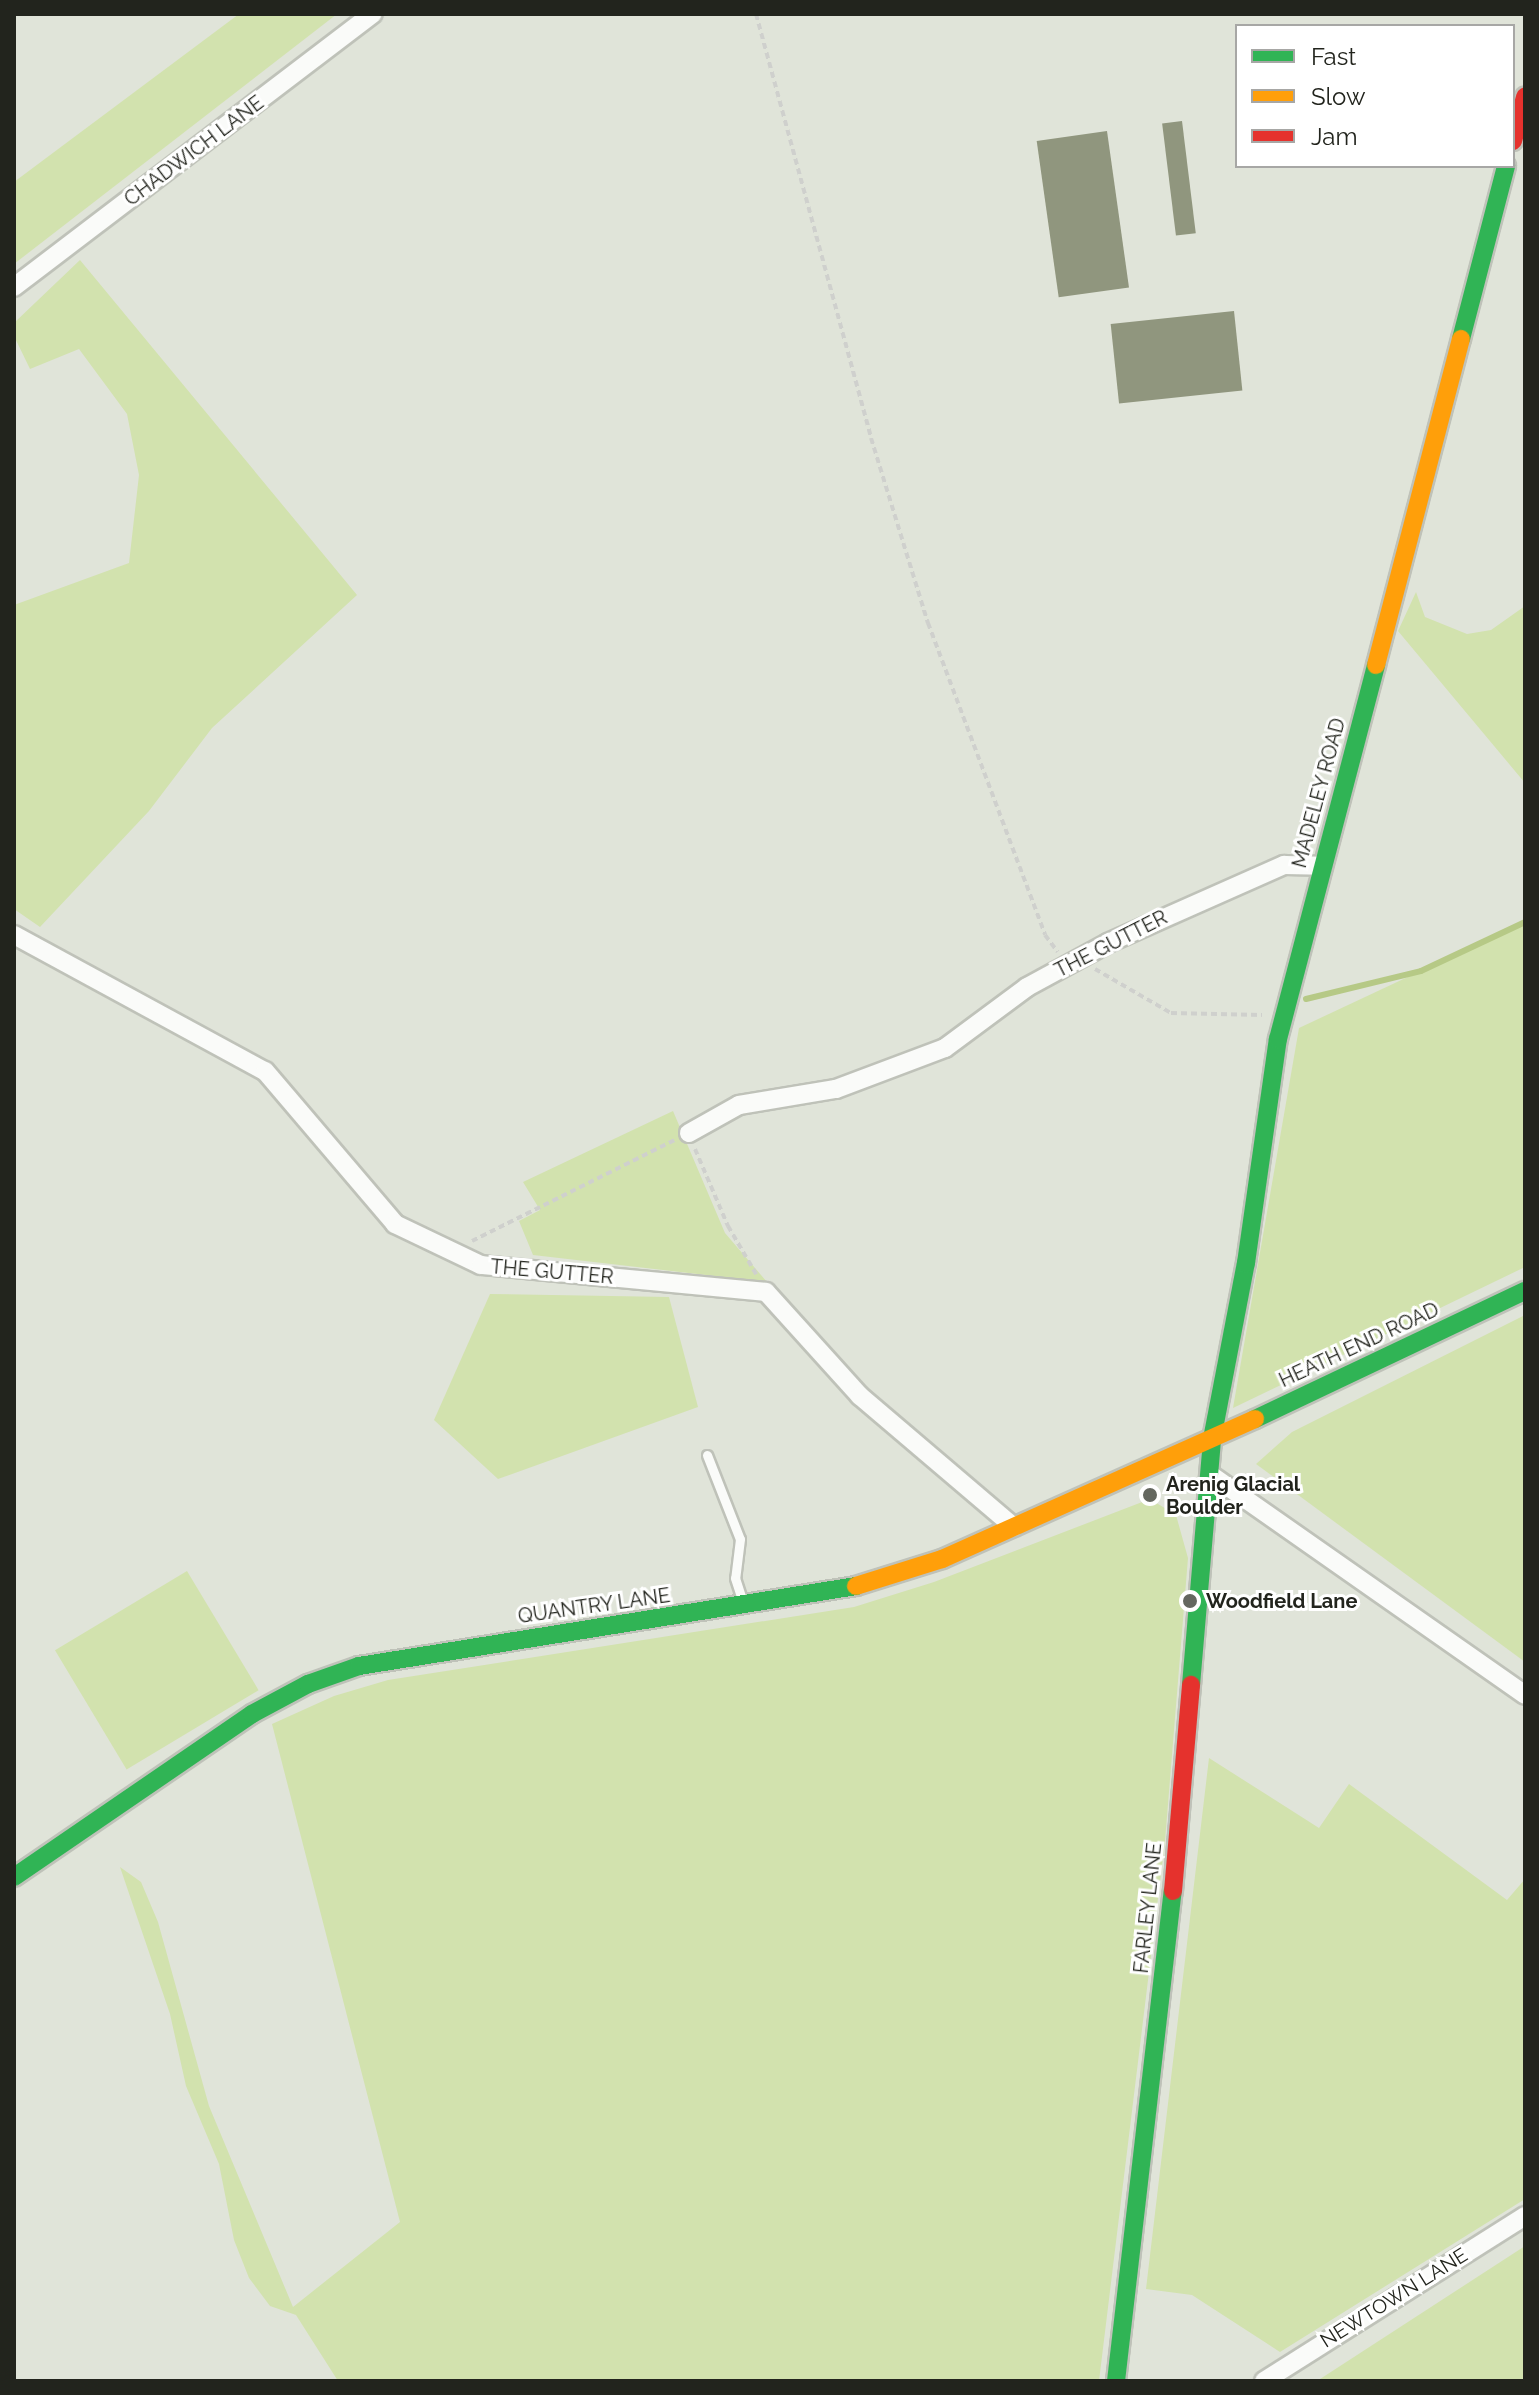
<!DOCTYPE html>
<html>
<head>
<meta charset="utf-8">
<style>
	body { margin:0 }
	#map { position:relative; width:1539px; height:2395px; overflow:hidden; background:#e0e4d9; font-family:Raleway,sans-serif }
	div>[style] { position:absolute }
	.green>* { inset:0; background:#d2e2ae; transform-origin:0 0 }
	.stream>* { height:6px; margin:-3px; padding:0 3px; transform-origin:3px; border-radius:3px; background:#b6c986 }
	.building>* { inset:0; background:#90967e; transform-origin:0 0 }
	.path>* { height:4px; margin-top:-2px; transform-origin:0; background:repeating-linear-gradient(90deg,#cfd0cd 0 6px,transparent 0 10px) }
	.roads { filter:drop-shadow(2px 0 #bfc2b9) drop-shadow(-2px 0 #bfc2b9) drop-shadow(0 2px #bfc2b9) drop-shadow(0 -2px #bfc2b9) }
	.lane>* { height:9px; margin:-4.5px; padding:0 4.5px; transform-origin:4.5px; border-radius:4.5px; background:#fafbf9 }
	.street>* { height:18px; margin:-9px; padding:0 9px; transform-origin:9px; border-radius:9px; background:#fafbf9 }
	.fast>* { height:18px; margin:-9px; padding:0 9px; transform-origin:9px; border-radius:9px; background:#30b455 }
	.slow>* { height:18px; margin:-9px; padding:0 9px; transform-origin:9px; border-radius:9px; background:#ff9f0a }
	.jam>* { height:18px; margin:-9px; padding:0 9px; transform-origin:9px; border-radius:9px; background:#e5322d }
	.dots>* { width:22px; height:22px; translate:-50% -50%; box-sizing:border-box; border:4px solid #fff; border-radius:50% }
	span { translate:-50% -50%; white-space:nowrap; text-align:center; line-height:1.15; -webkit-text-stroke:6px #fff; paint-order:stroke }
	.street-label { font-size:20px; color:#22241d }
	.poi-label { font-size:20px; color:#22241d; font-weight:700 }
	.left { translate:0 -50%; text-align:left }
	.frame { position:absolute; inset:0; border:16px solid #22241d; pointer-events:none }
	.legend { position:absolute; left:1235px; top:24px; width:280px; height:144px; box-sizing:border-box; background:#fff; border:2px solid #a7a7a5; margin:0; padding:10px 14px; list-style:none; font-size:24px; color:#22241d }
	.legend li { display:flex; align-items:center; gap:16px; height:40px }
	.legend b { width:40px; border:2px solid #a7a7a5 }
</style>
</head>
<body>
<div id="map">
	<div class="green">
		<div style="clip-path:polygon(239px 14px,337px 14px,14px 264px,14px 182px)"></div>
		<div style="clip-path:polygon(80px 260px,357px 595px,212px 728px,149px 811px,40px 927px,14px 909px,14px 605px,129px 563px,139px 475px,127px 414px,79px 349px,30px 369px,14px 336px,14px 323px)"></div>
		<div style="clip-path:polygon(1416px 592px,1425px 617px,1467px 634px,1491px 630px,1525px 606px,1525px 783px,1398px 631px)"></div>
		<div style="clip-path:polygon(1525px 922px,1525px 1267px,1233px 1408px,1299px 1028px)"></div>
		<div style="clip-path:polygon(673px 1111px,725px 1233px,767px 1282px,533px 1255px,519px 1221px,540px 1210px,523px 1182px)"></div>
		<div style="clip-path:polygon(490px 1294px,669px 1297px,698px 1407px,498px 1479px,434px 1420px)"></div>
		<div style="clip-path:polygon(1525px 1315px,1525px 1662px,1256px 1464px,1292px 1432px)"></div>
		<div style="clip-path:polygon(1150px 1499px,1176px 1515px,1188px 1558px,1165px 1841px,1099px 2381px,338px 2381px,296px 2315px,270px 2306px,249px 2278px,234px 2240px,219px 2164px,186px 2086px,170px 2014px,120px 1867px,141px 1882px,158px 1922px,209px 2106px,293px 2307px,400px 2222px,272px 1724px,334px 1696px,388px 1680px,854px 1607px,934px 1582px)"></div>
		<div style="left:187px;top:1571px;width:139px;height:154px;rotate:59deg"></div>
		<div style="clip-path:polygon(1209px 1758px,1319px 1828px,1349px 1784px,1507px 1900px,1525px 1879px,1525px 2199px,1280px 2352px,1192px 2295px,1146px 2289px)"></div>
		<div style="clip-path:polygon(1525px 2246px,1525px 2381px,1317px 2381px)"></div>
	</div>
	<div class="stream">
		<div style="left:1306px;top:999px;width:118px;rotate:-13.7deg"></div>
		<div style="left:1421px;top:971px;width:115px;rotate:-25.2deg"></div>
	</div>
	<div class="building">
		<div style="left:1182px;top:121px;width:113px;height:20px;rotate:83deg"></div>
		<div style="left:1107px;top:131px;width:158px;height:71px;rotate:82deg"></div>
		<div style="left:1234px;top:311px;width:80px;height:124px;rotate:84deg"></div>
	</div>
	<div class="path">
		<div style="left:756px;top:14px;width:439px;rotate:74.8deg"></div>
		<div style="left:871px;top:438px;width:194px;rotate:72.9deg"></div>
		<div style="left:928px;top:623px;width:333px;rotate:69.4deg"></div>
		<div style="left:1045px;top:935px;width:21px;rotate:53deg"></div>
		<div style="left:1095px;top:969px;width:88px;rotate:30.1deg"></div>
		<div style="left:1171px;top:1013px;width:91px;rotate:1.3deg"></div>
		<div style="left:695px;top:1149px;width:84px;rotate:66.8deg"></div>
		<div style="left:728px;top:1226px;width:56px;rotate:59.7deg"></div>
		<div style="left:472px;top:1241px;width:227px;rotate:-26.5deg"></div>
	</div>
	<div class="roads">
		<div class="lane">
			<div style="left:707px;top:1455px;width:90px;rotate:68.6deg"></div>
			<div style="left:740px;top:1539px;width:39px;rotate:97deg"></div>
			<div style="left:735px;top:1578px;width:26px;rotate:72deg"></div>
		</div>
		<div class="street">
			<div style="left:14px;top:287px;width:451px;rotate:-37.3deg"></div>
			<div style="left:14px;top:935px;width:285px;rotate:28.5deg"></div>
			<div style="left:265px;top:1071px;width:201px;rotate:49.6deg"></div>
			<div style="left:395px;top:1224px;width:95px;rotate:25.5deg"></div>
			<div style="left:481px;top:1265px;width:286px;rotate:5.4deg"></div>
			<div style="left:766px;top:1292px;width:140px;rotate:47.9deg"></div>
			<div style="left:860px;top:1396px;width:202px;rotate:40.4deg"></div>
			<div style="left:689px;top:1133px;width:57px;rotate:-29.2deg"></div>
			<div style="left:739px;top:1105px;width:98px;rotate:-9.4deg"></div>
			<div style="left:836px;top:1089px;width:116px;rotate:-20.6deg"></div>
			<div style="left:945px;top:1048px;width:102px;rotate:-36.6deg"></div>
			<div style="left:1027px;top:987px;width:92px;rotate:-28.5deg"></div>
			<div style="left:1108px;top:943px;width:193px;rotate:-23.9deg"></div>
			<div style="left:1284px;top:865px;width:39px;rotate:1deg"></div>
			<div style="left:1211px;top:1475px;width:383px;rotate:35deg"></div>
			<div style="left:1264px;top:2381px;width:309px;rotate:-32.3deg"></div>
		</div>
		<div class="fast">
			<div style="left:1461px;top:339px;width:179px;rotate:-75.4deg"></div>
			<div style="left:1255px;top:1419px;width:299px;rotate:-25.4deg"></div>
			<div style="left:1191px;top:1685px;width:247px;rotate:-85.1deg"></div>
			<div style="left:1212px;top:1439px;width:179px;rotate:-79.1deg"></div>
			<div style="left:1246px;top:1263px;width:226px;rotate:-81.9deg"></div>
			<div style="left:1278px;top:1039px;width:387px;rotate:-75.3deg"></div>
			<div style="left:14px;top:1877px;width:288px;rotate:-34.4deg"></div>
			<div style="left:252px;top:1714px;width:64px;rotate:-28.2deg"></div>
			<div style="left:308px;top:1684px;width:54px;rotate:-19.4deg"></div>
			<div style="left:359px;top:1666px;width:503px;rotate:-9.14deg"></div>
			<div style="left:1116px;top:2381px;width:493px;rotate:-83.4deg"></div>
		</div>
		<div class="slow">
			<div style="left:1376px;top:665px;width:337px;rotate:-75.4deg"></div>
			<div style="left:856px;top:1586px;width:90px;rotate:-17.4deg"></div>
			<div style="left:942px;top:1559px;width:343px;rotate:-24.1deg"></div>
		</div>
		<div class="jam">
			<div style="left:1513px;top:141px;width:46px;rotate:-74.7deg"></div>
			<div style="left:1173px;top:1891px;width:207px;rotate:-85deg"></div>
		</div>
	</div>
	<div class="dots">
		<div style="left:1150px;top:1495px;background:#64675f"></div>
		<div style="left:1190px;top:1601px;background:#64675f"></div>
	</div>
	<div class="street-label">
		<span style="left:194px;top:151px;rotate:-37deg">CHADWICH LANE</span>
		<span style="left:1319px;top:793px;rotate:-75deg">MADELEY ROAD</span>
		<span style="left:1111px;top:944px;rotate:-27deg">THE GUTTER</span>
		<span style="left:552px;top:1272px;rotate:5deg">THE GUTTER</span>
		<span style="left:1359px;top:1345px;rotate:-25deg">HEATH END ROAD</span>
		<span style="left:594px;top:1606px;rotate:-8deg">QUANTRY LANE</span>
		<span style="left:1148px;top:1908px;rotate:-84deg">FARLEY LANE</span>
		<span style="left:1394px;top:2298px;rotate:-32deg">NEWTOWN LANE</span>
	</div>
	<div class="poi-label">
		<span class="left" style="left:1166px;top:1496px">Arenig Glacial<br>Boulder</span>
		<span class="left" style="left:1206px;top:1601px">Woodfield Lane</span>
	</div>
	<div class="frame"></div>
	<ul class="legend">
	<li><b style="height:10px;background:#30b455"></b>Fast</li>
	<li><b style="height:10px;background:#ff9f0a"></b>Slow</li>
	<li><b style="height:10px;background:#e5322d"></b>Jam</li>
	</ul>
</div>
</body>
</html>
